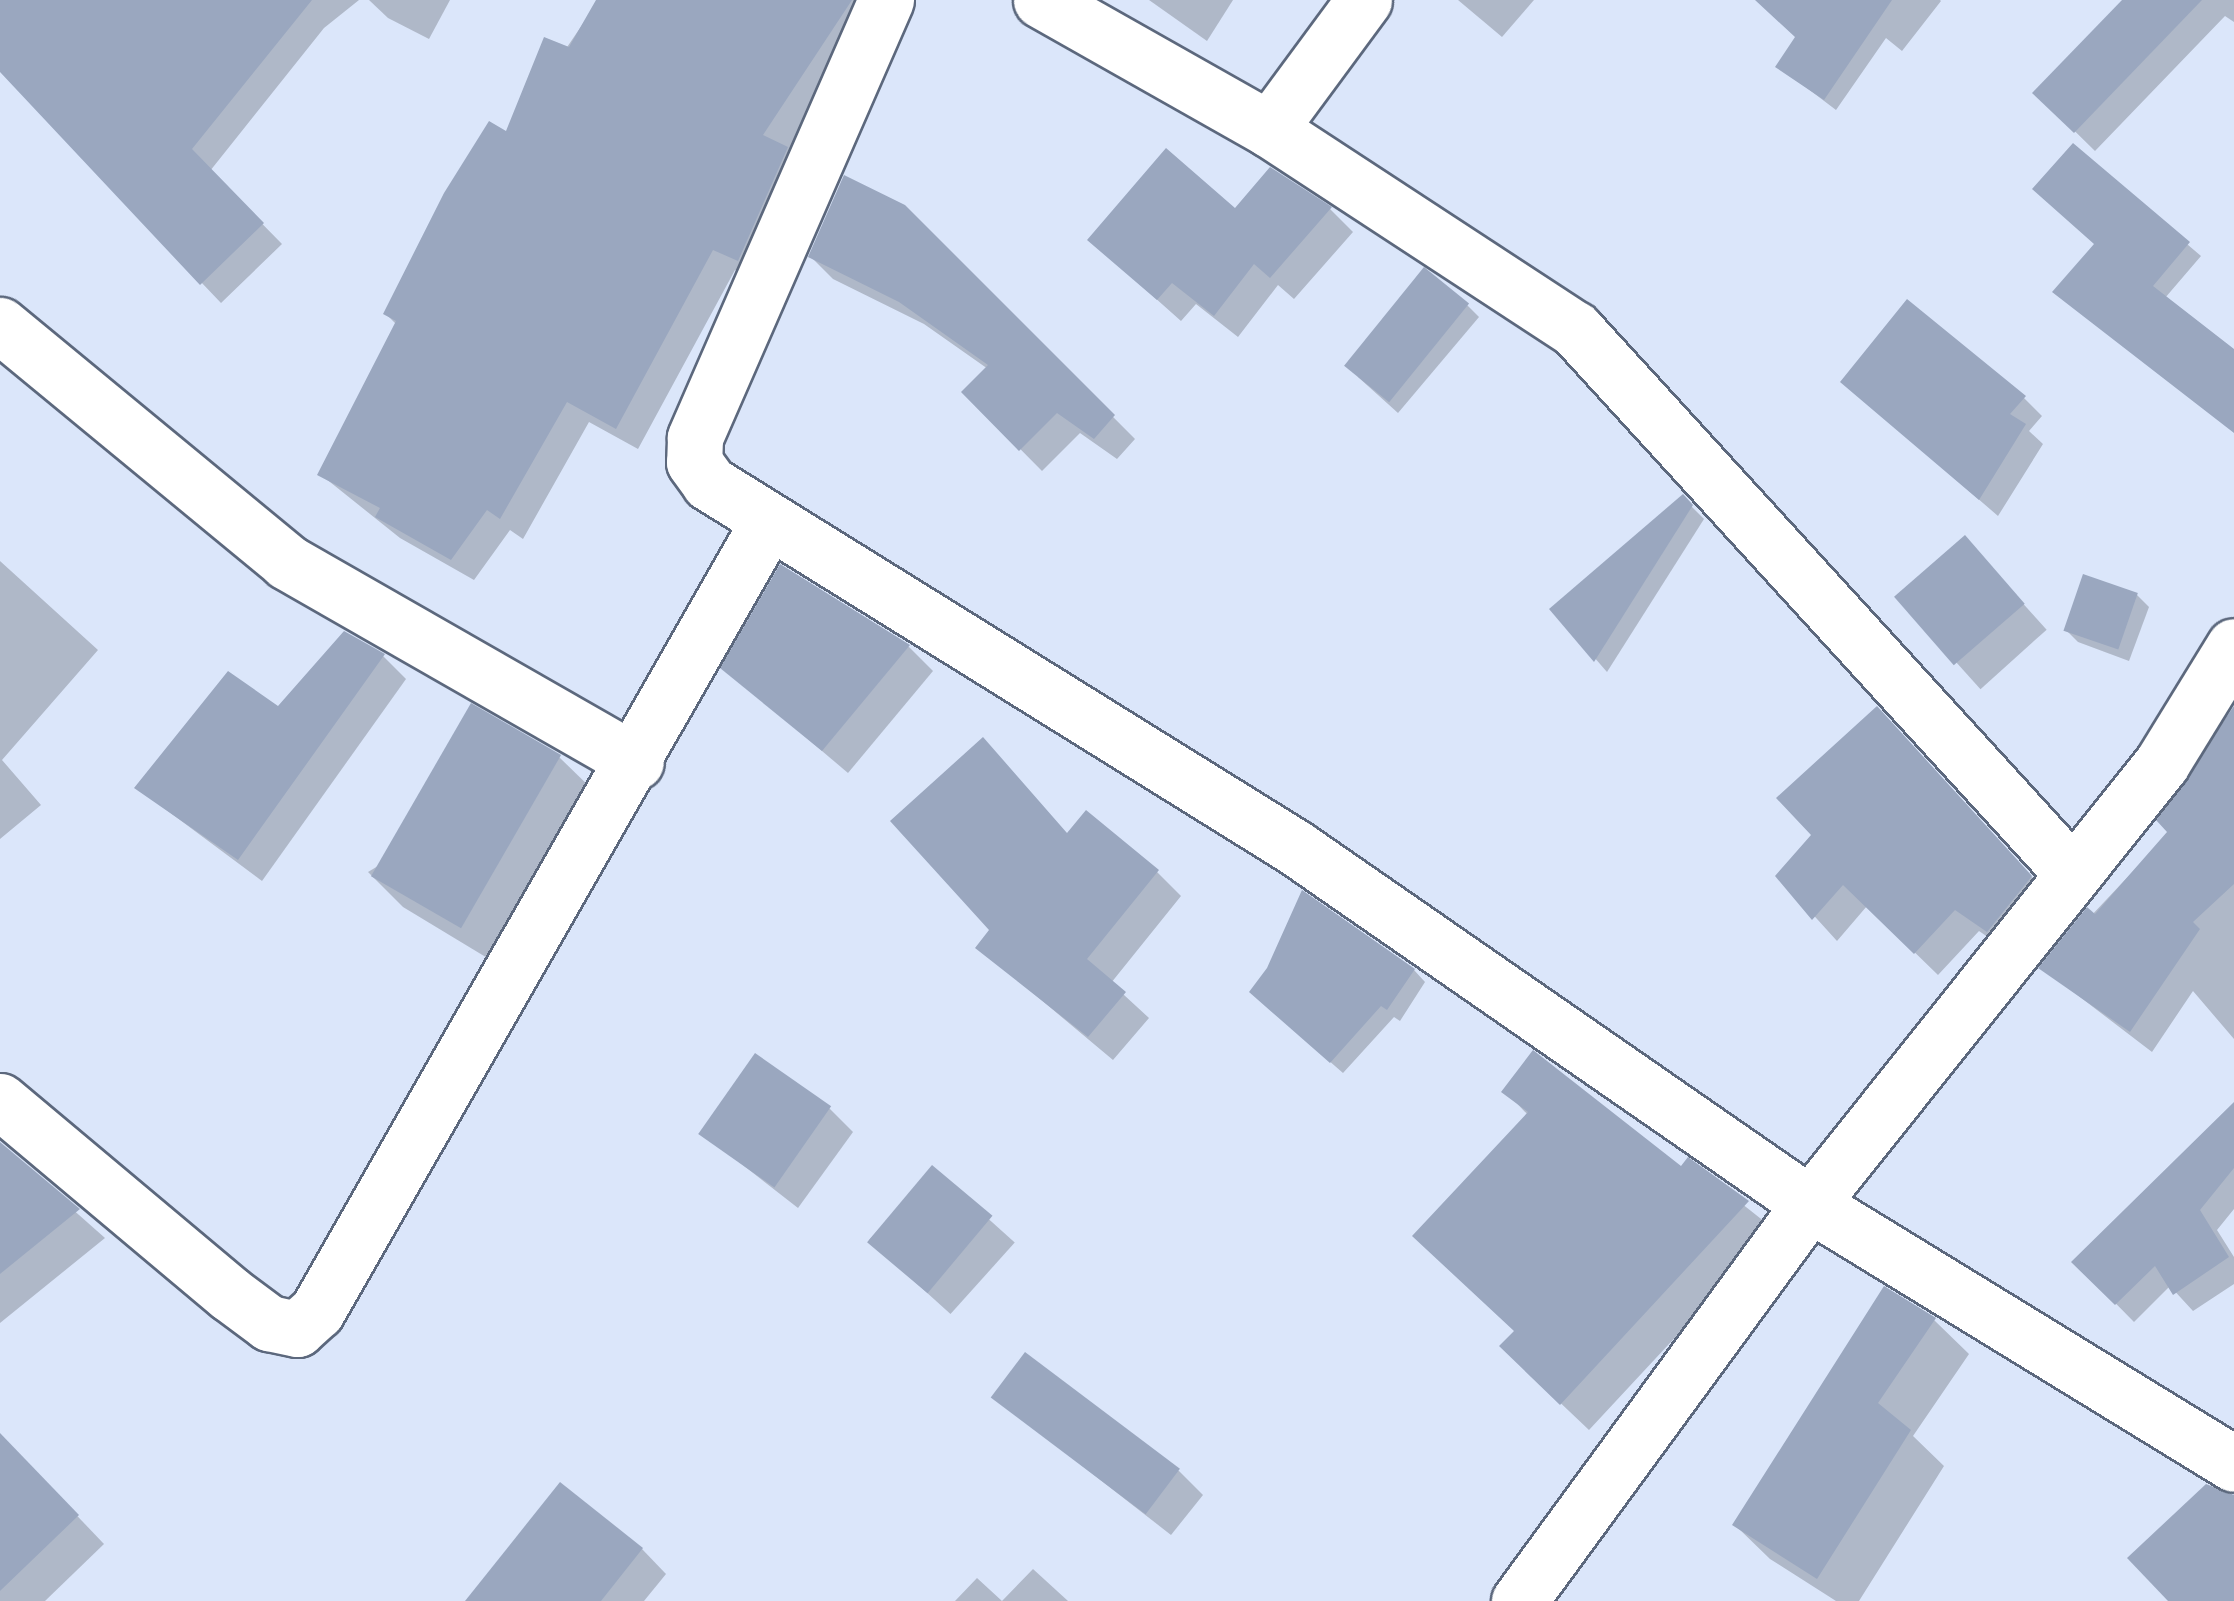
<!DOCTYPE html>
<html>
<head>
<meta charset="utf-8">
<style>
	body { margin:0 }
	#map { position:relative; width:2234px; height:1601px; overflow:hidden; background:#dbe6fa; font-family:"DM Sans",sans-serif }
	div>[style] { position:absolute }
	.shadow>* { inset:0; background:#0003; transform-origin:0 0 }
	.building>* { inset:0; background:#9aa7bf; transform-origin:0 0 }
	.roads { filter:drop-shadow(2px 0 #5c687d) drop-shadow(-2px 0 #5c687d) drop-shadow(0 2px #5c687d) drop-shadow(0 -2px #5c687d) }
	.minor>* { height:55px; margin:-27.5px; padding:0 27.5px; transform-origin:27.5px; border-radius:27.5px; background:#fff }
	span { translate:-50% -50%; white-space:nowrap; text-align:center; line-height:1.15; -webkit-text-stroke:8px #dbe6fa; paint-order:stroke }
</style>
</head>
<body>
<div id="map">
	<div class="shadow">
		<div style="clip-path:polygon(0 0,359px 0,324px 28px,210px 171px,282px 244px,221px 303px,0 71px)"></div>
		<div style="clip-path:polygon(369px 0,450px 0,429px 39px,388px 18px)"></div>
		<div style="clip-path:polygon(599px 0,890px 0,788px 152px,808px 171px,760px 281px,735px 270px,638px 449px,589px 422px,523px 539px,510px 530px,474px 580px,400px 538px,320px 474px,397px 325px,386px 314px)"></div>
		<div style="clip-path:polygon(1149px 0,1233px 0,1207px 41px)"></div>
		<div style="clip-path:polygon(1458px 0,1534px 0,1502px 37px)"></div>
		<div style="clip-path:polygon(1757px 0,1940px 0,1941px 1px,1902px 51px,1886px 38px,1836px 110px,1778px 66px,1798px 37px)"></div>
		<div style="clip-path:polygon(2125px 0,2234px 0,2234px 22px,2225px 16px,2095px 151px,2036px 93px)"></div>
		<div style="clip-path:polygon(2073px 147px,2201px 256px,2165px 298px,2234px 352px,2234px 416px,2097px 244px)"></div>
		<div style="clip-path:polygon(904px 207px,1135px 439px,1117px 459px,1080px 433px,1042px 471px,964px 392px,988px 369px,924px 324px,833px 279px,811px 257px)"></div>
		<div style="clip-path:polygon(1330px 209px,1353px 232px,1294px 299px,1278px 285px,1238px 337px,1196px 304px,1181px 321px,1090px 240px,1235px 211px)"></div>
		<div style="clip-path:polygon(1467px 305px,1479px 317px,1398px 413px,1358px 377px)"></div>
		<div style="clip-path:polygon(1843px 382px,2024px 398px,2042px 416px,2029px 431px,2043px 444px,1998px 516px)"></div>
		<div style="clip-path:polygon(1683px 498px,1704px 519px,1607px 672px,1553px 610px)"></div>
		<div style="left:1965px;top:539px;width:122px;height:89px;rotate:48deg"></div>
		<div style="clip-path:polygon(0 561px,98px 650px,2px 760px,41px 805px,0 839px)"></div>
		<div style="clip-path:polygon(781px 568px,909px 647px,933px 671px,848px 773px,724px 668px)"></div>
		<div style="clip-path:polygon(2137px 595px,2149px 607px,2129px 661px,2078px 642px,2066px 630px)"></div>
		<div style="clip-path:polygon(383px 656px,406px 679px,262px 881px,137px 788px)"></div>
		<div style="clip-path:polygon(2234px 719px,2234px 1039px,2193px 991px,2152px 1052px,2042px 968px,2170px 832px)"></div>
		<div style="clip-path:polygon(1900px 732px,2053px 900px,2011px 953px,1979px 931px,1938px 975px,1867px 906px,1837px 941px,1778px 876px)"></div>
		<div style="clip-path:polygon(559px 757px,594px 791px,489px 959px,403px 907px,368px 872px)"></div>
		<div style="clip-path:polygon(1069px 835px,1157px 872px,1181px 896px,1111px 983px,1149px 1018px,1113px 1060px,978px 947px)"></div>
		<div style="clip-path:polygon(1269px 970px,1414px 970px,1425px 982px,1400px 1021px,1394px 1017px,1343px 1073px,1264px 1004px)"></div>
		<div style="clip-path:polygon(1505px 1091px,1682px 1170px,1688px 1161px,1775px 1230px,1589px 1430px,1530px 1374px,1517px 1332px,1529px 1116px)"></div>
		<div style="clip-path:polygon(2234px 1105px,2234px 1209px,2217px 1230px,2234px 1257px,2234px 1284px,2193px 1311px,2170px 1286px,2134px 1322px,2075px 1262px)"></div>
		<div style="clip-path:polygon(829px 1108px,853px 1132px,798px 1208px,702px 1133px)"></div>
		<div style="clip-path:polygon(0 1145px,105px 1238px,0 1323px)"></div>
		<div style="left:933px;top:1169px;width:110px;height:96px;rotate:42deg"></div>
		<div style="clip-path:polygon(1934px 1320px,1969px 1354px,1913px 1436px,1944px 1466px,1859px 1601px,1836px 1601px,1770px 1559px,1735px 1525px)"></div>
		<div style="clip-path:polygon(994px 1397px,1179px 1471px,1203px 1495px,1171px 1535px)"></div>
		<div style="clip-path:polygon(0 1435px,104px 1544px,45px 1601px,0 1601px)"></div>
		<div style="clip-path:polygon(642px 1549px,666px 1574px,644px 1601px,469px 1601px)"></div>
		<div style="clip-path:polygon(1033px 1569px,1068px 1601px,955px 1601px,977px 1578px,1002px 1601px)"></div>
	</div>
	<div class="building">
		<div style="clip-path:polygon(0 0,312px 0,192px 149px,264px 223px,200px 285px,0 72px)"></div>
		<div style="clip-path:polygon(596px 0,852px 0,763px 135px,788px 147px,738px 261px,713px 250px,616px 429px,567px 402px,500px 519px,487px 510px,451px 560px,375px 517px,380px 508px,317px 475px,396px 321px,383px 314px,444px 193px,489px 121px,506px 131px,544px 37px,569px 47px)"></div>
		<div style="clip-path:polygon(1755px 0,1892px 0,1824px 100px,1775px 67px,1795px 37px)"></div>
		<div style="clip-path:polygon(2122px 0,2202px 0,2074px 133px,2032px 93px)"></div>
		<div style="clip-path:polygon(2073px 143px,2190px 242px,2153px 286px,2234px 349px,2234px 433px,2052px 292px,2094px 244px,2032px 189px)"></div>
		<div style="clip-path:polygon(1166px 148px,1235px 208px,1270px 167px,1332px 207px,1270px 278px,1254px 264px,1214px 316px,1172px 283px,1157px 300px,1087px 240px)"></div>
		<div style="clip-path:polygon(844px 175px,905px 205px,1115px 415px,1094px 439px,1057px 413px,1019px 451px,961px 392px,988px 365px,899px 302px,808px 257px)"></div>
		<div style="left:1424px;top:267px;width:58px;height:127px;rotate:39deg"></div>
		<div style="clip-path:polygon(1907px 299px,2026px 396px,2010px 414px,2026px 424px,1979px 500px,1840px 382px)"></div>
		<div style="clip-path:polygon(1683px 494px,1693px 505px,1594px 662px,1549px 609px)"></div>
		<div style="left:1965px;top:535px;width:91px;height:94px;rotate:49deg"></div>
		<div style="clip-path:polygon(780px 564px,910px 645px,822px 751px,720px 668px)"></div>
		<div style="left:2083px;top:574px;width:58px;height:60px;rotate:19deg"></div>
		<div style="clip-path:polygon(344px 631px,385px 654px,238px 860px,134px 788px,228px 671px,278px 706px)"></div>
		<div style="left:471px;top:703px;width:104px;height:200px;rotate:30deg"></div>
		<div style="clip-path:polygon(1877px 706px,2032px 876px,1987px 932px,1955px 910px,1914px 954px,1843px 885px,1812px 920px,1775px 876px,1811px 835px,1776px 798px)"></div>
		<div style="clip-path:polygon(2234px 706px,2234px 884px,2193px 922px,2200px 929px,2130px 1032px,2038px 968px,2087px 907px,2095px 914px,2167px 832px,2156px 820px)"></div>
		<div style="clip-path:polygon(983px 737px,1067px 833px,1086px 810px,1159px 870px,1087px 959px,1126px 992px,1088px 1037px,975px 948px,989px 930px,890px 821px)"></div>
		<div style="clip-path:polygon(1302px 890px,1415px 969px,1387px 1010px,1381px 1006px,1330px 1063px,1249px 992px,1267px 968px)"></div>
		<div style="clip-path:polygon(1533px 1050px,1681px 1166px,1688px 1157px,1749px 1201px,1560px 1405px,1499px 1346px,1514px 1331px,1412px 1236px,1528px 1112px,1501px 1092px)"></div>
		<div style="left:755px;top:1053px;width:93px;height:99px;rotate:35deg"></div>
		<div style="clip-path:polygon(2234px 1102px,2234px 1168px,2200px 1210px,2229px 1257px,2173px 1295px,2155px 1266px,2115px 1305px,2071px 1262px)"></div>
		<div style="clip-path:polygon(0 1142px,80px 1209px,0 1274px)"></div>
		<div style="left:932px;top:1165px;width:79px;height:101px;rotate:40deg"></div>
		<div style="clip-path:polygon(1884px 1286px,1936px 1318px,1878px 1403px,1911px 1430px,1817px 1579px,1732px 1525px)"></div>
		<div style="left:1025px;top:1352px;width:194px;height:57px;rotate:37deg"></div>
		<div style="clip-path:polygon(0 1433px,79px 1515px,0 1591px)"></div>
		<div style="clip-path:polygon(560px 1482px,643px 1548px,601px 1601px,465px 1601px)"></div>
		<div style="clip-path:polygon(2206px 1484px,2234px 1495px,2234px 1601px,2168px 1601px,2127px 1558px)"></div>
	</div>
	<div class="roads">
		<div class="minor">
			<div style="left:886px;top:0;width:478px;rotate:113.6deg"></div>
			<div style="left:695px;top:438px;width:24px;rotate:92deg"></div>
			<div style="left:694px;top:462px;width:26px;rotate:54deg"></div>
			<div style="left:709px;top:483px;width:691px;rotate:31.87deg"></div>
			<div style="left:1296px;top:848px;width:625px;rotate:34.71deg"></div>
			<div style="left:1810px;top:1204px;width:497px;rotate:31.5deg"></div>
			<div style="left:1041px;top:0;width:262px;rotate:29.5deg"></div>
			<div style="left:1269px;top:129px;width:366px;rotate:33.2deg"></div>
			<div style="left:1575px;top:329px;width:737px;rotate:47.59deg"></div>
			<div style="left:1269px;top:129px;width:160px;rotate:-53.6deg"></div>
			<div style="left:0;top:325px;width:372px;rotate:39.5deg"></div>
			<div style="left:287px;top:562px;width:402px;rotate:29.8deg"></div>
			<div style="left:0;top:1101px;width:300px;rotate:40deg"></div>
			<div style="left:230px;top:1294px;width:49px;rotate:36.6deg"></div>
			<div style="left:269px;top:1323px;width:29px;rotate:12deg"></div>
			<div style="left:297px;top:1329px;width:27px;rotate:-42deg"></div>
			<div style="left:317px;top:1311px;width:907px;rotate:-60.24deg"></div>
			<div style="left:1519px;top:1601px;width:492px;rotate:-53.8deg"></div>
			<div style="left:1810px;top:1204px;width:564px;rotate:-51.4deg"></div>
			<div style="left:2162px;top:763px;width:137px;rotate:-58.4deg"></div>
		</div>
	</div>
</div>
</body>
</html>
